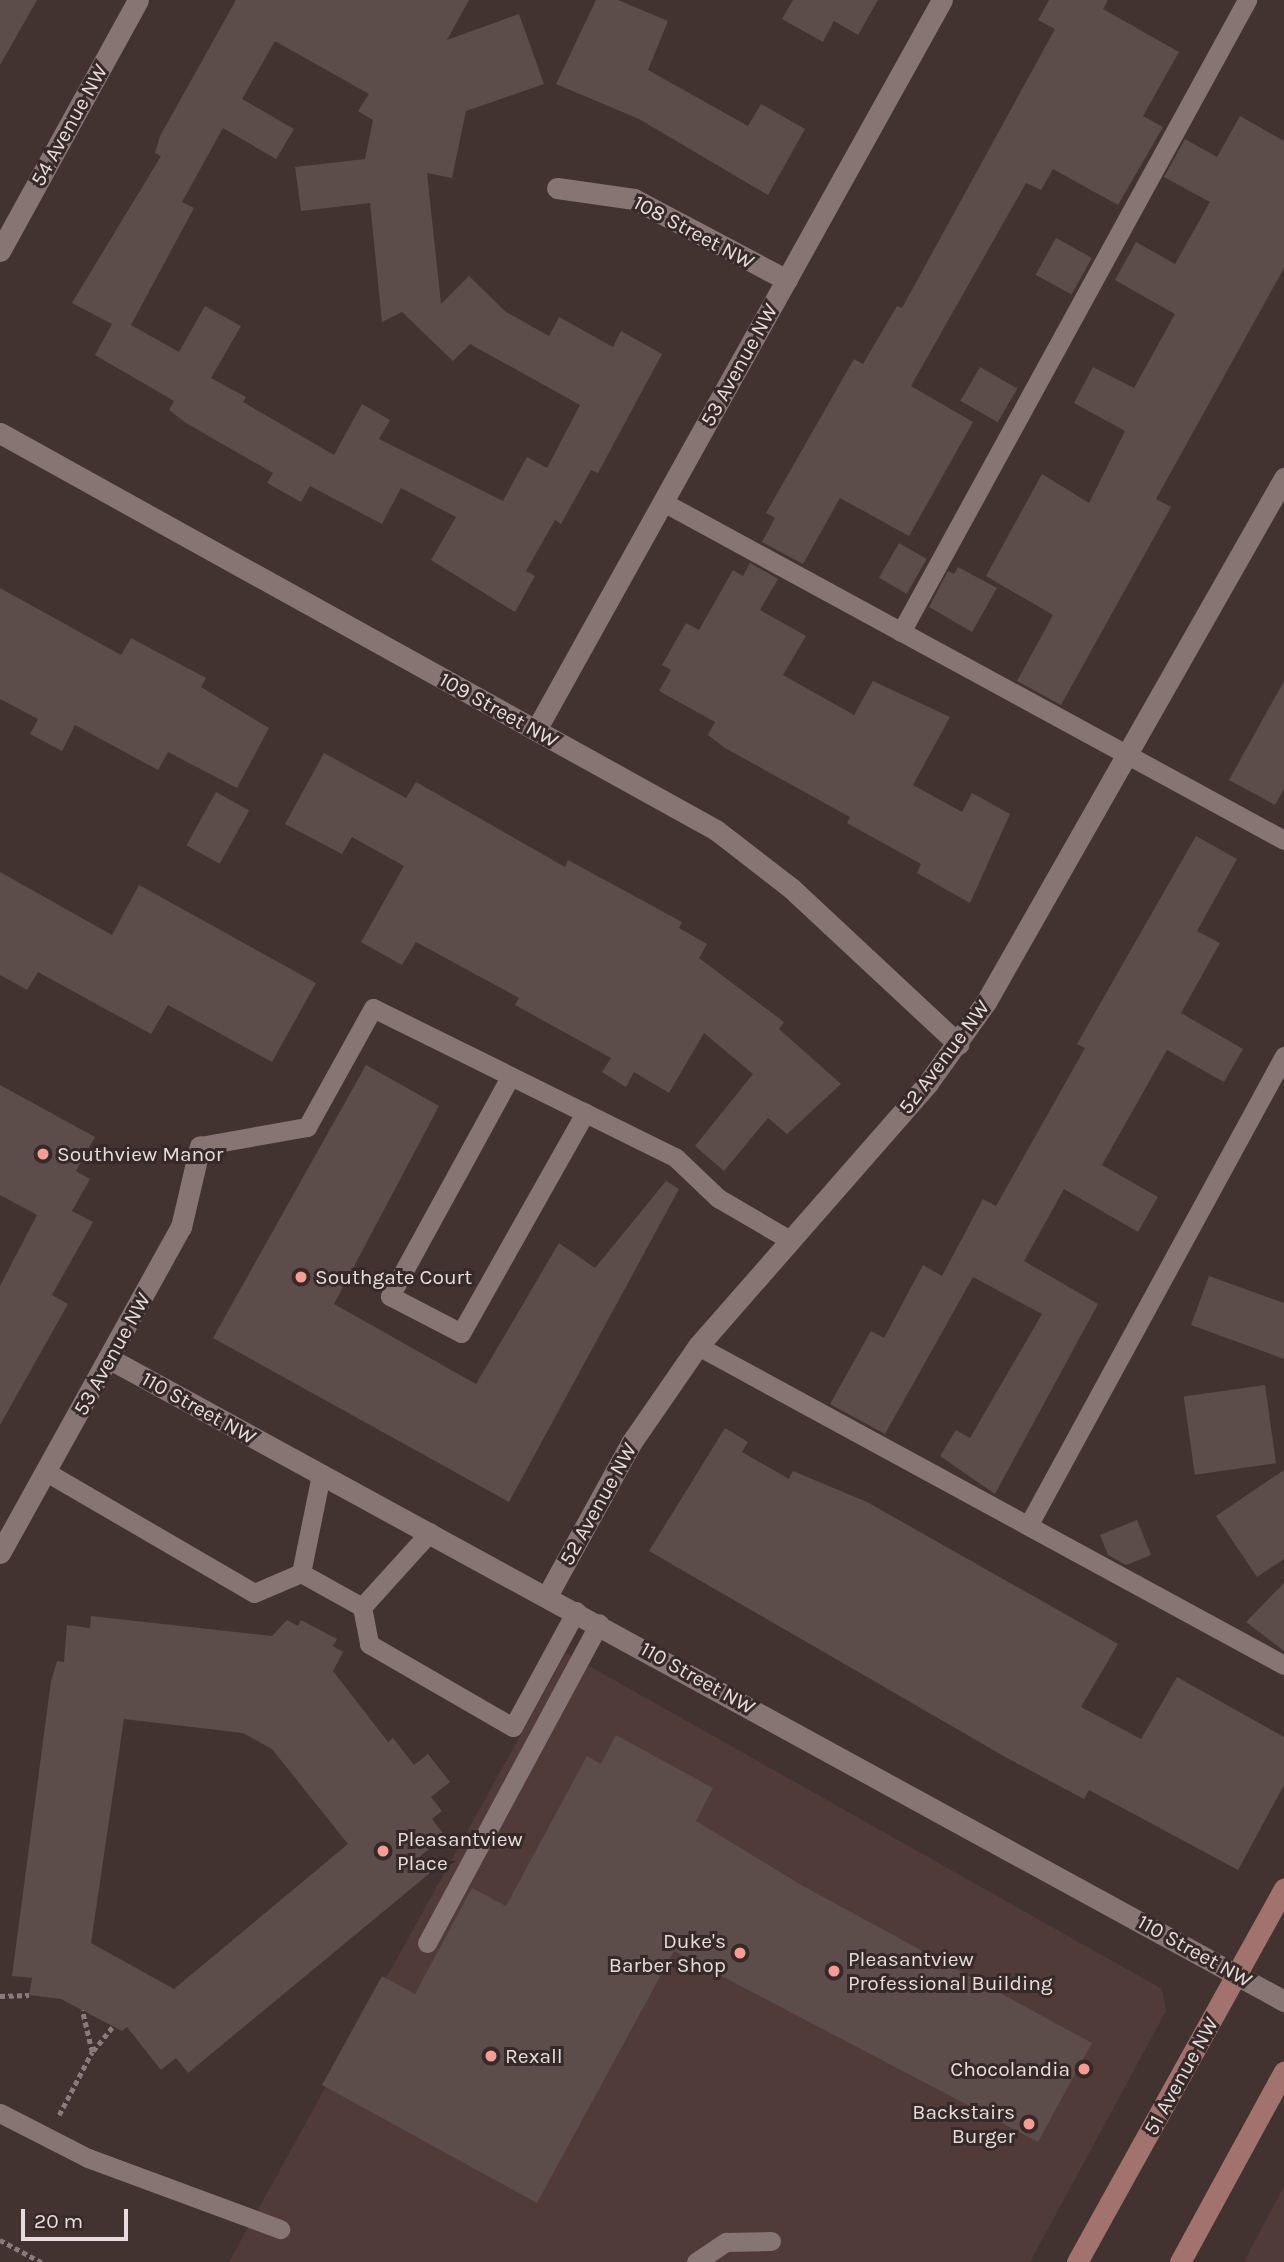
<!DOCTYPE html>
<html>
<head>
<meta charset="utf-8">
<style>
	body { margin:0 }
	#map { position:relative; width:1284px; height:2262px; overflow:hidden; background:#423331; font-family:Karla,sans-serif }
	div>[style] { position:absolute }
	.built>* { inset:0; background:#513b38 }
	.building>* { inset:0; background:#5c4c4a; transform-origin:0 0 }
	.path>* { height:4.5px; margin-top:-2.25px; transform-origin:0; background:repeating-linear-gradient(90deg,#887b7a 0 5px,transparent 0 8.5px) }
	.lane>* { height:19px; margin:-9.5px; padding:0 9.5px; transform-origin:9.5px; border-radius:9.5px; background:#867573 }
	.street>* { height:21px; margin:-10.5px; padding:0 10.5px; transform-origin:10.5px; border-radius:10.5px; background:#867573 }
	.secondary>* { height:21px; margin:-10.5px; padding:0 10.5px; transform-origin:10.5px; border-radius:10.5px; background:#a1726e }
	.dots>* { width:19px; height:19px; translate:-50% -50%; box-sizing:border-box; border:4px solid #372928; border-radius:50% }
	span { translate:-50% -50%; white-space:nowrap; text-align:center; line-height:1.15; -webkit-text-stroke:6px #372928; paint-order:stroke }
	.street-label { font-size:21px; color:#e5dcdb }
	.poi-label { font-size:21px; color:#e5dcdb }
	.left { translate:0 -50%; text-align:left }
	.right { translate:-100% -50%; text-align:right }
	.scale { position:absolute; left:21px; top:2209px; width:107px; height:32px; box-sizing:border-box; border:4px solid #e5dcdb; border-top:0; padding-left:9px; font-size:21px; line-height:24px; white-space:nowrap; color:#e5dcdb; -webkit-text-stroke:5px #372928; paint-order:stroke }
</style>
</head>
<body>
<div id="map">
	<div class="built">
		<div style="clip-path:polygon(566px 1653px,1162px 1989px,1166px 2011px,1030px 2262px,229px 2262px)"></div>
		<div style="clip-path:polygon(1284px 2186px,1284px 2262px,1244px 2262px)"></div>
	</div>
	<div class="building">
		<div style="clip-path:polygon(0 0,37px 0,0 65px)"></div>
		<div style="clip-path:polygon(evenodd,236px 0,469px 0,447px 40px,519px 14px,544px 84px,466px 111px,452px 178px,427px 173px,441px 304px,469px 276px,506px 312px,549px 336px,559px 317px,613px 347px,621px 331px,662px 354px,598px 473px,591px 470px,561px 524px,555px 520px,526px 571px,535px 576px,515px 612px,431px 560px,456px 517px,401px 488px,382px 524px,310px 486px,301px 502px,267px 483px,273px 473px,186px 423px,169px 410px,174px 401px,95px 355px,112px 324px,72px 303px,161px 156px,155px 153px,160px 136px,236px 0,275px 41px,369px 94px,358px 111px,373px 120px,365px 159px,295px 167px,301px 211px,370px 203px,382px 322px,402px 312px,453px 361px,470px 344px,580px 405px,547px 468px,527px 457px,503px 501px,379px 439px,390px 420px,362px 404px,334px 455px,243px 402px,246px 397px,211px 378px,241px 326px,205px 306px,179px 352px,131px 325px,194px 208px,182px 202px,223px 128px,276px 159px,294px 129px,242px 99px,275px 41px)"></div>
		<div style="clip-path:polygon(596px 0,618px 0,668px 21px,648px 70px,748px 126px,761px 104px,805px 129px,768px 195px,639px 119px,556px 84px)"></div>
		<div style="clip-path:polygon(793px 0,878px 0,858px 35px,834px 21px,823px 42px,782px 19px)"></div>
		<div style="clip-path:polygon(1049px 0,1108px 0,1103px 9px,1179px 52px,1143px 116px,1163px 127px,1118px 205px,1053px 169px,1041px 190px,1026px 183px,911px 386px,973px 422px,909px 536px,840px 498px,803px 564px,762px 542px,775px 518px,766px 513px,854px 359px,863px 364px,897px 306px,902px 308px,1055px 29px,1038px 20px)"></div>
		<div style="clip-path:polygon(1240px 116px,1284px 141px,1284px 268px,1156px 499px,1171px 507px,1061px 705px,1017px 681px,1053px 615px,986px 576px,1042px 474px,1089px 503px,1125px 431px,1074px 403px,1093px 367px,1134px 388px,1175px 314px,1115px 280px,1136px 242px,1175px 264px,1210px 202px,1164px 177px,1185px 139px,1217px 157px)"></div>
		<div style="left:1056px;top:238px;width:41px;height:42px;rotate:29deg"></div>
		<div style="left:980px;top:367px;width:43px;height:39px;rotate:30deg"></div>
		<div style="left:899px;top:543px;width:32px;height:40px;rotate:30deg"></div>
		<div style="clip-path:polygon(750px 563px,778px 579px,760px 610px,806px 636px,783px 675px,854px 715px,873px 681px,950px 717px,913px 785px,962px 812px,972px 793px,1010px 814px,970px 903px,917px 873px,921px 864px,847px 823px,850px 817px,725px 748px,708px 735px,715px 722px,659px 691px,671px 670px,662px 665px,686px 623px,699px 630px,733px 570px,743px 576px)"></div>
		<div style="clip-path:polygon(958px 567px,997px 588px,972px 632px,929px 607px,948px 571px,954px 574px)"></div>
		<div style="clip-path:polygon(0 588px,121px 655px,131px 638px,206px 678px,201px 687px,269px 728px,237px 788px,168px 752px,158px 770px,75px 725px,62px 751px,30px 734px,38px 719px,0 699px)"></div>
		<div style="clip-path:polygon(1284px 681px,1284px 789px,1275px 805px,1229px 780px)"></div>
		<div style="clip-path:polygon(324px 753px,406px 798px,416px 782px,565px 867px,568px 860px,682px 922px,679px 928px,707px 944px,699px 958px,784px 1022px,779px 1029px,841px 1084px,787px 1134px,768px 1118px,724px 1171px,695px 1146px,753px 1074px,704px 1033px,669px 1093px,634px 1072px,626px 1087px,602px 1072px,611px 1058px,515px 1005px,519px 998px,416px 942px,402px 965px,361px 942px,404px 866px,352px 837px,342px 854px,285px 824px)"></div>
		<div style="left:216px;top:792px;width:38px;height:61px;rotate:29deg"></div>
		<div style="clip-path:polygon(1196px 836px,1237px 859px,1197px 931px,1220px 943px,1181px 1013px,1243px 1049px,1224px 1082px,1167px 1050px,1102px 1165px,1158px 1197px,1138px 1232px,1064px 1189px,1024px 1261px,1098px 1304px,995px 1494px,940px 1456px,956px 1430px,970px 1438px,1042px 1314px,973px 1277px,885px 1434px,830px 1404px,871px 1331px,884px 1338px,923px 1265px,942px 1276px,983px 1199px,996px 1206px,1085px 1048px,1077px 1044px)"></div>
		<div style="clip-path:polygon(0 872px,112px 935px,139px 885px,316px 983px,272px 1062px,168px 1005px,151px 1034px,38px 972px,27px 990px,0 975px)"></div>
		<div style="clip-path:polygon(366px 1065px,439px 1106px,334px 1304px,476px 1384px,559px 1243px,595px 1268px,666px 1181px,679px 1189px,509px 1502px,213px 1338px)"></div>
		<div style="clip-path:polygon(0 1085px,95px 1137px,76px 1171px,90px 1179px,72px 1211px,93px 1222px,52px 1295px,68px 1304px,0 1425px,0 1286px,37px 1215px,0 1195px)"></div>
		<div style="clip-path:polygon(1209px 1276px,1284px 1303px,1284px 1359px,1191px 1325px)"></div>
		<div style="left:1265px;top:1385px;width:79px;height:82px;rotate:82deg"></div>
		<div style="clip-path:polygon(725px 1428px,748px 1442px,742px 1452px,789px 1479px,793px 1471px,867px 1502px,1118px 1644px,1081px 1707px,1141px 1739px,1177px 1677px,1284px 1737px,1284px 1785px,1238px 1870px,1089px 1790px,1084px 1799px,1007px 1758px,649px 1551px)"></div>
		<div style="clip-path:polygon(1284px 1470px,1284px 1559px,1257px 1577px,1216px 1516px)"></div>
		<div style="clip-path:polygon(1137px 1520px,1151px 1555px,1126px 1565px,1108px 1555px,1100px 1535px)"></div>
		<div style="clip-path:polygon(1284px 1583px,1284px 1651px,1246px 1622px)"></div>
		<div style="clip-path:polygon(evenodd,91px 1616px,272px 1636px,287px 1620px,298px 1626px,301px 1620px,337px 1639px,333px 1646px,343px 1652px,333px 1671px,388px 1742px,393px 1738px,414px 1765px,428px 1754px,450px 1782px,431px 1797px,442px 1811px,432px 1819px,445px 1836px,418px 1858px,430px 1873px,188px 2073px,176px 2058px,161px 2070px,127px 2027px,122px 2031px,61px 1999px,29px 1995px,32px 1978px,12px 1976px,51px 1681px,57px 1661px,64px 1662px,67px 1625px,90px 1628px,91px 1616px,124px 1719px,243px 1733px,272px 1749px,348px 1844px,174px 1989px,91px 1943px,124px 1719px)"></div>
		<div style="clip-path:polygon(616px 1735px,713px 1788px,696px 1821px,803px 1886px,1092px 2043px,1038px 2142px,674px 1951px,537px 2203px,322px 2085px,382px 1976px,415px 1994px,472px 1888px,506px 1906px,587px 1756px,601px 1764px)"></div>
	</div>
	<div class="path">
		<div style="left:0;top:1996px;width:29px;rotate:-2deg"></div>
		<div style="left:93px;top:2051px;width:33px;rotate:-51deg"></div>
		<div style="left:59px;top:2115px;width:71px;rotate:-62.4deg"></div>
		<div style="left:92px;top:2052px;width:43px;rotate:-103.4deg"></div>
		<div style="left:0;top:2240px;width:47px;rotate:28.2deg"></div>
	</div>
	<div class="lane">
		<div style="left:663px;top:502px;width:707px;rotate:28.56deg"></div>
		<div style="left:901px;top:632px;width:721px;rotate:-61.3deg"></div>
		<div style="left:510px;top:1077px;width:250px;rotate:118.7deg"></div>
		<div style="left:390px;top:1296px;width:80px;rotate:27.5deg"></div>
		<div style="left:461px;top:1333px;width:253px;rotate:-60.6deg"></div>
		<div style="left:200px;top:1146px;width:109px;rotate:-10.1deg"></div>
		<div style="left:307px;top:1127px;width:136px;rotate:-61deg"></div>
		<div style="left:373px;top:1008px;width:338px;rotate:26.3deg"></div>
		<div style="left:676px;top:1158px;width:58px;rotate:43.6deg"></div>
		<div style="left:718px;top:1198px;width:83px;rotate:30.3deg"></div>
		<div style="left:698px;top:1346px;width:667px;rotate:28.56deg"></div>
		<div style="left:48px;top:1473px;width:238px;rotate:30.2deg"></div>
		<div style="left:254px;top:1593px;width:51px;rotate:-23.1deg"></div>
		<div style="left:1029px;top:1524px;width:533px;rotate:-61.42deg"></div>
		<div style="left:301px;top:1573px;width:100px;rotate:-78.5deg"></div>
		<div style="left:301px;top:1573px;width:70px;rotate:29.1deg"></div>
		<div style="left:362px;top:1607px;width:38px;rotate:79deg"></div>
		<div style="left:369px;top:1644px;width:166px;rotate:30deg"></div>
		<div style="left:513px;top:1727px;width:132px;rotate:-61.5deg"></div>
		<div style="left:362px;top:1607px;width:101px;rotate:-47.8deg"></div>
		<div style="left:427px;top:1943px;width:363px;rotate:-61.7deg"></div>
		<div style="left:0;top:2113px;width:99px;rotate:27.1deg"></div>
		<div style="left:88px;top:2158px;width:205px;rotate:20.3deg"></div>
		<div style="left:696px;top:2262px;width:36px;rotate:-34deg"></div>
		<div style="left:726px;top:2242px;width:45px;rotate:-1.3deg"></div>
	</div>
	<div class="street">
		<div style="left:557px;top:188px;width:78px;rotate:8.1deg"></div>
		<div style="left:634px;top:199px;width:173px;rotate:27.9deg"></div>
		<div style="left:0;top:251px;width:286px;rotate:-61.2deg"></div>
		<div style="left:0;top:433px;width:819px;rotate:29.01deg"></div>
		<div style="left:716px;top:830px;width:95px;rotate:37.7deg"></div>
		<div style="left:791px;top:888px;width:229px;rotate:43deg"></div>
		<div style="left:536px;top:730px;width:835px;rotate:-60.92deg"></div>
		<div style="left:110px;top:1359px;width:1338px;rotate:28.67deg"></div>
		<div style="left:0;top:1553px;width:373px;rotate:-61deg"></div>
		<div style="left:181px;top:1227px;width:83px;rotate:-76.8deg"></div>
		<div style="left:547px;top:1596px;width:175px;rotate:-61.2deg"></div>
		<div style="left:631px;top:1443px;width:118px;rotate:-55.4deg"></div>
		<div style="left:698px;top:1346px;width:349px;rotate:-48.8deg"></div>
		<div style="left:928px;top:1083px;width:100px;rotate:-54.4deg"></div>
		<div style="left:986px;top:1002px;width:603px;rotate:-60.37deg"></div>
	</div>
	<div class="secondary">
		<div style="left:1077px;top:2262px;width:427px;rotate:-61deg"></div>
		<div style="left:1180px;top:2262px;width:217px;rotate:-61.4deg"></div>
	</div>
	<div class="dots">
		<div style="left:43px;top:1154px;background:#f59c93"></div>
		<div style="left:301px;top:1277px;background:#f59c93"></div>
		<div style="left:383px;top:1851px;background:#f59c93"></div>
		<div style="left:740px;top:1953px;background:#f59c93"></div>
		<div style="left:834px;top:1971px;background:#f59c93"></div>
		<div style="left:491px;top:2056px;background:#f59c93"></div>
		<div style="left:1084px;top:2069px;background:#f59c93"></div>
		<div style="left:1029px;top:2124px;background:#f59c93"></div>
	</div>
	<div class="street-label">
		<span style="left:69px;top:125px;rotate:-61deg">54 Avenue NW</span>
		<span style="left:694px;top:232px;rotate:28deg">108 Street NW</span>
		<span style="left:739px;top:365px;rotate:-61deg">53 Avenue NW</span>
		<span style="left:499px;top:710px;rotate:29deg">109 Street NW</span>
		<span style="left:944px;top:1057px;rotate:-53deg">52 Avenue NW</span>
		<span style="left:112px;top:1354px;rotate:-61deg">53 Avenue NW</span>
		<span style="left:199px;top:1408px;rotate:29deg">110 Street NW</span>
		<span style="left:598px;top:1504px;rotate:-61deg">52 Avenue NW</span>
		<span style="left:698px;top:1678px;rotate:29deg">110 Street NW</span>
		<span style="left:1195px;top:1951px;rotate:29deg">110 Street NW</span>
		<span style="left:1181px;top:2076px;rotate:-61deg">51 Avenue NW</span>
	</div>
	<div class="poi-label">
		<span class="left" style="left:57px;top:1154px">Southview Manor</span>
		<span class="left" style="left:315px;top:1277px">Southgate Court</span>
		<span class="left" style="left:397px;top:1851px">Pleasantview<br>Place</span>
		<span class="right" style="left:726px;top:1953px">Duke's<br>Barber Shop</span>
		<span class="left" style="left:848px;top:1971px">Pleasantview<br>Professional Building</span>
		<span class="left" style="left:505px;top:2056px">Rexall</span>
		<span class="right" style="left:1070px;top:2069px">Chocolandia</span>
		<span class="right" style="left:1015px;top:2124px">Backstairs<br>Burger</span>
	</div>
	<div class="scale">20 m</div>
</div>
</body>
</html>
